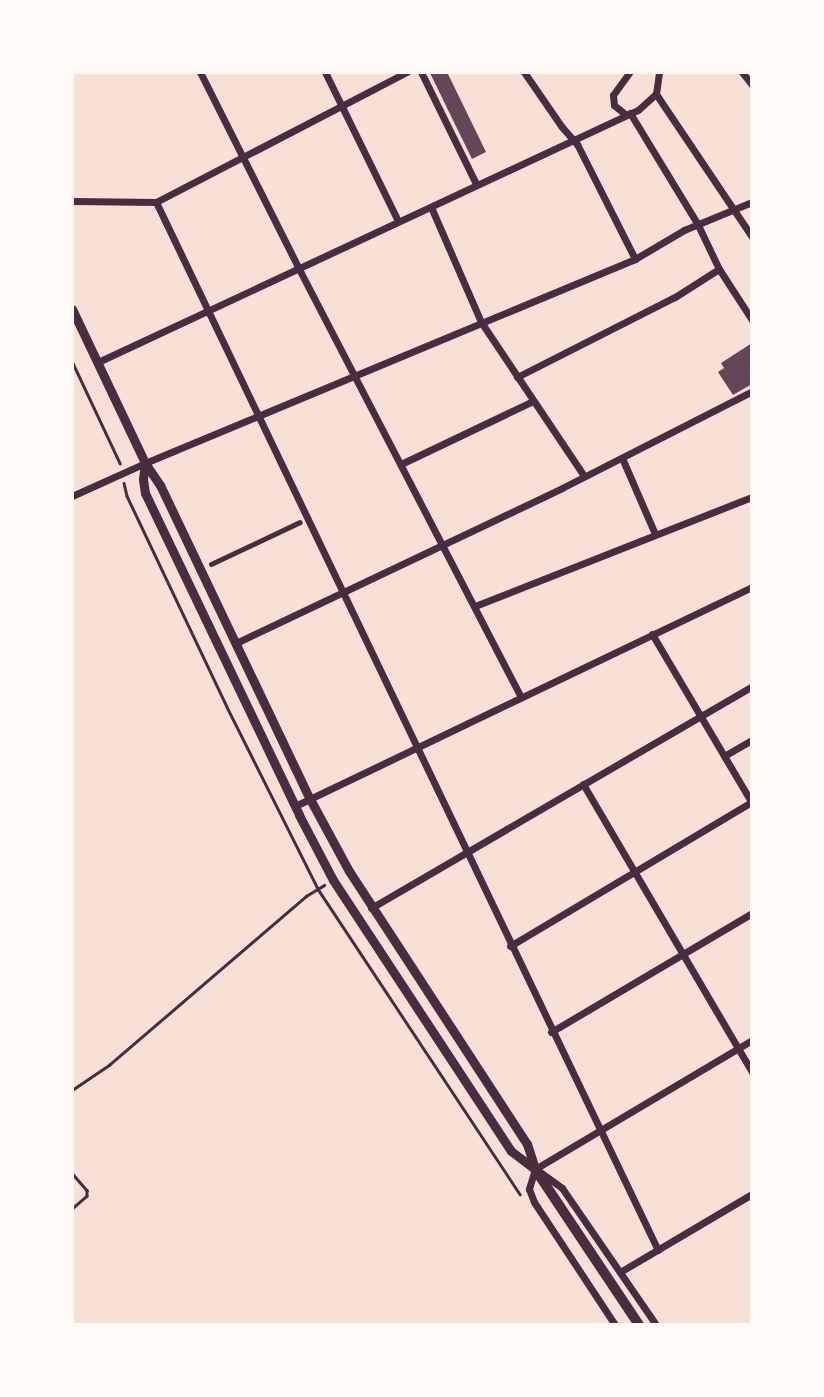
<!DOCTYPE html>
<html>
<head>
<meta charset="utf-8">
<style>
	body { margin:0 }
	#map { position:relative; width:824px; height:1397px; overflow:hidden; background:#f7e1d7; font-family:"Varela Round",sans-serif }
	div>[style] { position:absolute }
	.building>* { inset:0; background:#644757 }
	.path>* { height:2.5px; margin:-1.25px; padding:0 1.25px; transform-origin:1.25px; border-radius:1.25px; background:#4a2c40 }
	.pedestrian>* { height:5px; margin:-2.5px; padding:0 2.5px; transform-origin:2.5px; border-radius:2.5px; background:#4a2c40 }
	.minor>* { height:7px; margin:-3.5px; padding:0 3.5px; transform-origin:3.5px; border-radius:3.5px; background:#4a2c40 }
	.tertiary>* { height:9px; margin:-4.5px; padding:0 4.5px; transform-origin:4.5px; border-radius:4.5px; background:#4a2c40 }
	.secondary>* { height:10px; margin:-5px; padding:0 5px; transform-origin:5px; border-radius:5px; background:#4a2c40 }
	span { translate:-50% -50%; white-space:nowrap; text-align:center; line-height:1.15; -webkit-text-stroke:7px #fffaf5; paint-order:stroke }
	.frame { position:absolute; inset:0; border:74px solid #fffaf5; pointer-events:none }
</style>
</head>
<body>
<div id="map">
	<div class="building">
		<div style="clip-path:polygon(434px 72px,447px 72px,486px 152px,472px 159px,430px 73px)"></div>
		<div style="clip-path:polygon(752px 343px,752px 384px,733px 395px,718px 372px,724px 368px,721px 363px)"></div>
	</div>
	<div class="path">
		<div style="left:72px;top:361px;width:113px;rotate:64.8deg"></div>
		<div style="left:124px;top:483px;width:13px;rotate:77deg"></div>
		<div style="left:127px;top:496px;width:233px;rotate:64.6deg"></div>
		<div style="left:227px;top:707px;width:203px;rotate:63.4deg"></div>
		<div style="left:318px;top:889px;width:366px;rotate:56.5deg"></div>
		<div style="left:72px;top:1090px;width:45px;rotate:-34deg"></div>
		<div style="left:109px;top:1065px;width:260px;rotate:-40.6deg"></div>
		<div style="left:306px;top:896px;width:21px;rotate:-31deg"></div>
		<div style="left:72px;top:1173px;width:23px;rotate:49deg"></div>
		<div style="left:87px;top:1190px;width:6px;rotate:90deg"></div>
		<div style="left:87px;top:1196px;width:20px;rotate:139deg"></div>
	</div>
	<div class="pedestrian">
		<div style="left:211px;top:564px;width:98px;rotate:-25.3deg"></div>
	</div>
	<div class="minor">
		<div style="left:200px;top:72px;width:220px;rotate:63.3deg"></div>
		<div style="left:299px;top:269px;width:482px;rotate:62.6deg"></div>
		<div style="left:325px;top:72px;width:166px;rotate:63.9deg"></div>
		<div style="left:421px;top:72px;width:125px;rotate:63.8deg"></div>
		<div style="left:524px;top:72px;width:67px;rotate:55.4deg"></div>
		<div style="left:562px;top:127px;width:23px;rotate:49deg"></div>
		<div style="left:577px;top:144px;width:129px;rotate:63.2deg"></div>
		<div style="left:742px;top:72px;width:16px;rotate:52deg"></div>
		<div style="left:656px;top:94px;width:172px;rotate:56.1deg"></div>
		<div style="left:630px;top:113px;width:131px;rotate:58.7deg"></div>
		<div style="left:698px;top:225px;width:49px;rotate:64.5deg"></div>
		<div style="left:719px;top:269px;width:61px;rotate:57.1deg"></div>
		<div style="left:625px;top:114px;width:14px;rotate:-141deg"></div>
		<div style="left:614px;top:105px;width:10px;rotate:-96deg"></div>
		<div style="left:613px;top:95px;width:29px;rotate:-54deg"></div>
		<div style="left:72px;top:201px;width:84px;rotate:0.7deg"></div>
		<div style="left:156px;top:202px;width:283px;rotate:-27.4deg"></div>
		<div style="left:156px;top:202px;width:1162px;rotate:64.41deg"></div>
		<div style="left:431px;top:207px;width:125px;rotate:66.5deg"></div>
		<div style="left:481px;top:322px;width:185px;rotate:56.2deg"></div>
		<div style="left:98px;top:362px;width:596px;rotate:-25.02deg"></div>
		<div style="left:638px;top:110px;width:24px;rotate:-42deg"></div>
		<div style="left:656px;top:94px;width:22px;rotate:-82deg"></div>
		<div style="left:517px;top:377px;width:177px;rotate:-26.9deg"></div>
		<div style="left:675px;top:297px;width:52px;rotate:-32.5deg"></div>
		<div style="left:622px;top:458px;width:83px;rotate:66.5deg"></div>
		<div style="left:401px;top:464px;width:146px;rotate:-25.5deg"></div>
		<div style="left:72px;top:496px;width:80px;rotate:-24.3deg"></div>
		<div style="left:145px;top:463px;width:531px;rotate:-22.6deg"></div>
		<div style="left:635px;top:259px;width:57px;rotate:-30.6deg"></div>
		<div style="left:684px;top:230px;width:74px;rotate:-22.4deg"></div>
		<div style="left:475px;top:606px;width:298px;rotate:-21.5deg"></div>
		<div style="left:652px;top:634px;width:196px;rotate:59.4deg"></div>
		<div style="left:236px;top:643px;width:361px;rotate:-25.4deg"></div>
		<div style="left:562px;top:488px;width:213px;rotate:-27deg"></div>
		<div style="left:724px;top:756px;width:32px;rotate:-30deg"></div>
		<div style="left:583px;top:784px;width:334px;rotate:59.6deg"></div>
		<div style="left:295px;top:806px;width:507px;rotate:-25.6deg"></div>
		<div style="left:371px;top:908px;width:441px;rotate:-30.2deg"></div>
		<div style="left:510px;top:946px;width:282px;rotate:-30.8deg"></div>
		<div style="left:551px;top:1032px;width:234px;rotate:-30.6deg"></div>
		<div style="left:535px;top:1169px;width:252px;rotate:-30.7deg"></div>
		<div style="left:535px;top:1169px;width:21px;rotate:107deg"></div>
		<div style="left:529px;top:1189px;width:14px;rotate:69deg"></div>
		<div style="left:534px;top:1202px;width:147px;rotate:56.6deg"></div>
		<div style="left:536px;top:1169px;width:32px;rotate:36deg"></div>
		<div style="left:562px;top:1188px;width:166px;rotate:55.5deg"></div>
		<div style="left:620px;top:1272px;width:153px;rotate:-30.6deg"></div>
	</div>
	<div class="tertiary">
		<div style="left:72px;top:309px;width:170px;rotate:64.6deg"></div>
		<div style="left:145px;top:463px;width:27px;rotate:56deg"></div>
		<div style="left:160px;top:485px;width:348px;rotate:64.5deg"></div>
		<div style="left:310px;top:799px;width:82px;rotate:61.6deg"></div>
		<div style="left:349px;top:871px;width:326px;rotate:56.9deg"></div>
		<div style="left:527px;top:1144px;width:26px;rotate:72deg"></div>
		<div style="left:145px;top:463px;width:16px;rotate:97deg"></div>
		<div style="left:143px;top:479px;width:14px;rotate:82deg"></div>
		<div style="left:145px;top:493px;width:357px;rotate:64.4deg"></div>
		<div style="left:299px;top:815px;width:73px;rotate:62.4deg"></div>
		<div style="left:333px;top:880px;width:324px;rotate:56.7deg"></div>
		<div style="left:511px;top:1151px;width:30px;rotate:37deg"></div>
	</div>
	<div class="secondary">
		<div style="left:535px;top:1169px;width:187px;rotate:56.3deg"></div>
	</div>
	<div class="frame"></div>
</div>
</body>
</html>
